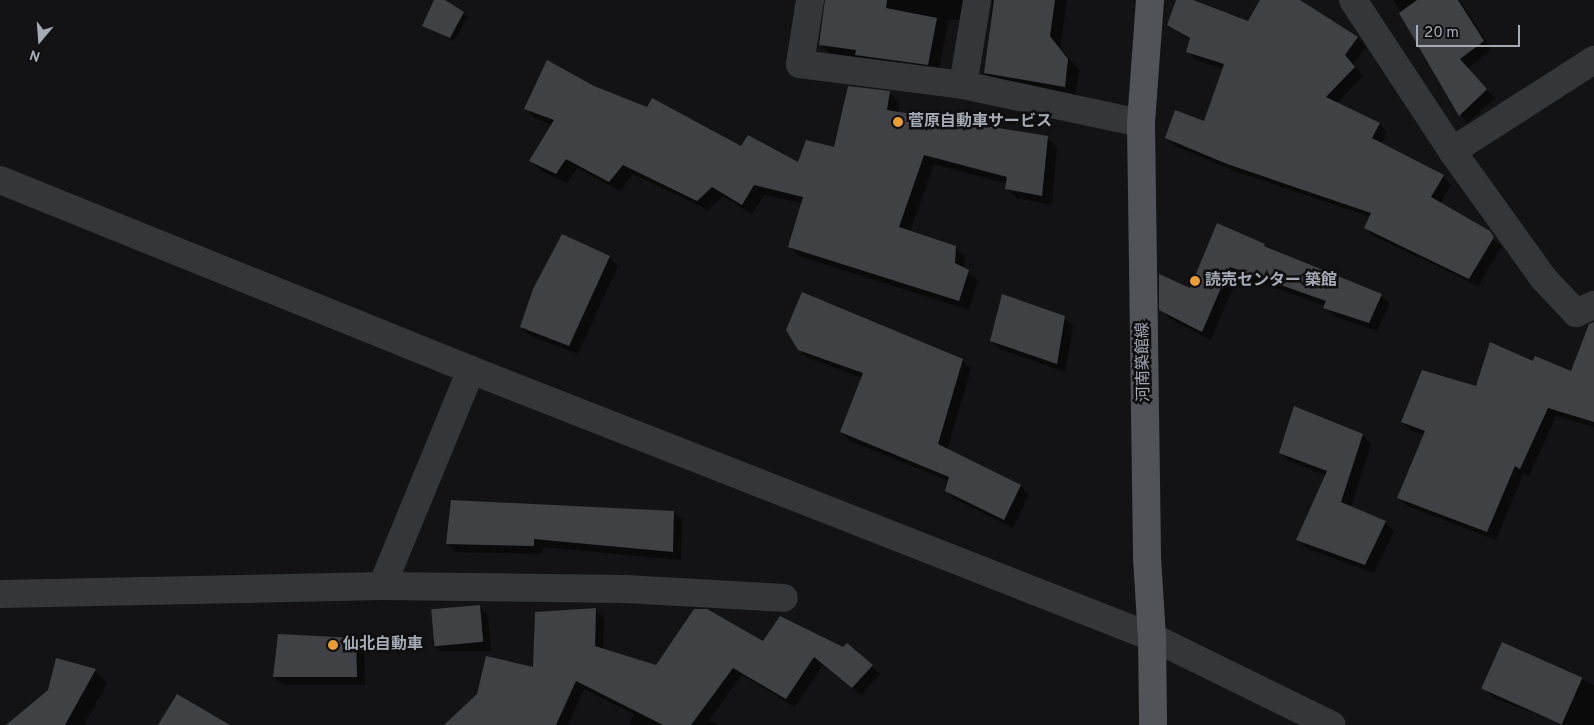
<!DOCTYPE html>
<html>
<head>
<meta charset="utf-8">
<style>
	body { margin:0 }
	#map { position:relative; width:1594px; height:725px; overflow:hidden; background:#131315; font-family:Overpass,"Noto Sans JP",sans-serif }
	div>[style] { position:absolute }
	.shadow>* { inset:0; background:#0007; transform-origin:0 0 }
	.building>* { inset:0; background:#3f4145; transform-origin:0 0 }
	.minor>* { height:28px; margin:-14px; padding:0 14px; transform-origin:14px; border-radius:14px; background:#34363a }
	.major>* { height:28px; margin:-14px; padding:0 14px; transform-origin:14px; border-radius:14px; background:#515359 }
	.dots>* { width:14px; height:14px; translate:-50% -50%; box-sizing:border-box; border:2px solid #0e0e10; border-radius:50% }
	span { translate:-50% -50%; white-space:nowrap; text-align:center; line-height:1.15; -webkit-text-stroke:5px #0e0e10; paint-order:stroke }
	.poi-label { font-size:16px; color:#a5abb5; font-weight:700 }
	.left { translate:0 -50%; text-align:left }
	.street-label { font-size:16px; color:#a5abb5 }
	.north { position:absolute; left:15px; top:15px; width:50px; height:50px; -webkit-text-stroke:4px #0e0e10; paint-order:stroke; rotate:198deg; font-size:14px; font-weight:700; line-height:20px; text-align:center; color:#a5abb5 }
	.north::after { content:''; display:block; margin:auto; width:18px; height:22px; background:#a5abb5; clip-path:polygon(50% 0,100% 100%,50% 72%,0 100%) }
	.scale { position:absolute; left:1416px; top:25px; width:104px; height:22px; box-sizing:border-box; border:2px solid #a5abb5; border-top:0; padding-left:6px; font-size:15px; line-height:18px; white-space:nowrap; color:#a5abb5; -webkit-text-stroke:4px #0e0e10; paint-order:stroke }
</style>
</head>
<body>
<div id="map">
	<div class="shadow">
		<div style="clip-path:polygon(435px 0,442px 0,468px 17px,454px 41px,424px 26px)"></div>
		<div style="clip-path:polygon(826px 0,976px 0,970px 21px,949px 19px,938px 75px,831px 55px,820px 44px)"></div>
		<div style="clip-path:polygon(993px 0,1067px 0,1060px 48px,1079px 70px,1075px 97px,996px 84px,985px 73px)"></div>
		<div style="clip-path:polygon(1178px 0,1189px 0,1249px 22px,1261px 0,1298px 0,1358px 38px,1366px 47px,1353px 64px,1363px 76px,1337px 103px,1379px 124px,1387px 132px,1382px 144px,1443px 176px,1451px 185px,1440px 204px,1502px 246px,1478px 286px,1374px 236px,1366px 228px,1371px 217px,1237px 172px,1175px 146px,1167px 138px,1205px 123px,1223px 69px,1196px 60px,1188px 51px,1191px 41px,1168px 24px)"></div>
		<div style="clip-path:polygon(1393px 0,1460px 0,1491px 50px,1468px 68px,1460px 115px)"></div>
		<div style="clip-path:polygon(593px 87px,741px 147px,799px 164px,835px 148px,889px 93px,899px 102px,898px 113px,1047px 137px,1057px 147px,1052px 205px,1016px 198px,1006px 188px,1007px 184px,934px 164px,910px 232px,955px 247px,965px 257px,964px 269px,978px 281px,969px 310px,799px 256px,789px 246px,803px 203px,764px 195px,752px 214px,723px 196px,708px 210px,633px 174px,620px 191px,577px 168px,567px 183px,541px 171px,531px 161px,552px 125px,535px 118px,526px 108px)"></div>
		<div style="left:1488px;top:90px;width:11px;height:37px;rotate:49deg"></div>
		<div style="clip-path:polygon(1264px 245px,1381px 295px,1390px 303px,1377px 331px,1334px 316px,1326px 306px,1238px 275px,1211px 340px,1169px 318px,1160px 309px)"></div>
		<div style="clip-path:polygon(609px 257px,618px 266px,578px 354px,530px 336px,521px 327px)"></div>
		<div style="clip-path:polygon(1065px 318px,1073px 326px,1065px 372px,1000px 349px,991px 341px)"></div>
		<div style="clip-path:polygon(799px 349px,962px 360px,971px 369px,947px 450px,1021px 486px,1029px 495px,1013px 528px,955px 499px,946px 490px,949px 481px,850px 441px,841px 432px,862px 378px,808px 358px)"></div>
		<div style="clip-path:polygon(1594px 361px,1594px 427px,1556px 416px,1529px 476px,1523px 474px,1496px 540px,1407px 506px,1399px 497px,1424px 435px,1411px 431px,1402px 422px,1534px 362px,1572px 373px)"></div>
		<div style="clip-path:polygon(1295px 408px,1363px 436px,1371px 444px,1351px 507px,1385px 522px,1394px 531px,1374px 573px,1306px 548px,1298px 539px,1327px 476px,1289px 461px,1281px 453px)"></div>
		<div style="clip-path:polygon(674px 512px,682px 520px,681px 560px,542px 547px,542px 554px,456px 552px,447px 543px)"></div>
		<div style="clip-path:polygon(480px 607px,488px 615px,491px 651px,440px 651px,432px 643px)"></div>
		<div style="clip-path:polygon(595px 610px,604px 618px,603px 650px,656px 667px,764px 643px,872px 666px,880px 674px,861px 695px,823px 665px,795px 707px,742px 675px,709px 720px,719px 725px,629px 725px,634px 714px,584px 689px,568px 725px,537px 725px,535px 669px)"></div>
		<div style="clip-path:polygon(356px 640px,364px 648px,365px 685px,283px 685px,274px 676px)"></div>
		<div style="clip-path:polygon(1502px 643px,1594px 685px,1594px 725px,1566px 725px,1494px 698px,1486px 690px)"></div>
		<div style="clip-path:polygon(57px 660px,95px 670px,107px 683px,84px 725px,9px 725px,49px 691px)"></div>
	</div>
	<div class="building">
		<div style="clip-path:polygon(434px 0,445px 0,464px 12px,450px 38px,422px 26px)"></div>
		<div style="clip-path:polygon(825px 0,887px 0,886px 8px,937px 18px,928px 65px,855px 55px,856px 50px,819px 45px)"></div>
		<div style="clip-path:polygon(994px 0,1055px 0,1050px 36px,1068px 59px,1065px 87px,984px 73px)"></div>
		<div style="clip-path:polygon(1176px 0,1193px 0,1248px 21px,1260px 0,1300px 0,1358px 37px,1345px 55px,1355px 67px,1326px 97px,1380px 123px,1372px 138px,1444px 175px,1431px 197px,1490px 231px,1494px 237px,1469px 279px,1364px 228px,1371px 213px,1227px 164px,1165px 138px,1175px 110px,1204px 121px,1224px 64px,1186px 52px,1190px 38px,1167px 25px)"></div>
		<div style="clip-path:polygon(1417px 0,1458px 0,1484px 41px,1460px 59px,1487px 89px,1459px 116px,1399px 13px)"></div>
		<div style="clip-path:polygon(547px 60px,594px 86px,647px 107px,652px 98px,741px 146px,748px 135px,798px 162px,806px 140px,834px 147px,848px 86px,890px 91px,887px 110px,1048px 136px,1042px 196px,1005px 189px,1007px 177px,924px 155px,899px 227px,956px 246px,955px 263px,969px 270px,959px 301px,788px 247px,803px 197px,754px 185px,742px 205px,712px 187px,697px 201px,623px 165px,609px 182px,566px 159px,556px 174px,529px 161px,554px 120px,524px 109px)"></div>
		<div style="clip-path:polygon(1217px 223px,1265px 244px,1264px 246px,1382px 294px,1369px 323px,1323px 308px,1326px 301px,1230px 267px,1202px 332px,1159px 310px,1159px 274px,1190px 288px)"></div>
		<div style="clip-path:polygon(562px 234px,610px 256px,569px 346px,520px 327px,533px 289px)"></div>
		<div style="clip-path:polygon(802px 292px,963px 359px,938px 444px,1021px 485px,1004px 520px,945px 491px,949px 477px,840px 432px,863px 373px,798px 350px,786px 330px)"></div>
		<div style="clip-path:polygon(1002px 294px,1065px 316px,1057px 364px,990px 341px)"></div>
		<div style="clip-path:polygon(1594px 322px,1594px 422px,1548px 408px,1520px 469px,1515px 466px,1487px 532px,1397px 498px,1425px 431px,1401px 422px,1422px 370px,1476px 386px,1490px 342px,1533px 361px,1535px 356px,1571px 371px,1589px 324px)"></div>
		<div style="clip-path:polygon(1294px 406px,1363px 434px,1341px 502px,1386px 521px,1365px 565px,1296px 540px,1327px 471px,1279px 453px)"></div>
		<div style="clip-path:polygon(451px 500px,674px 511px,673px 552px,534px 539px,534px 546px,446px 544px)"></div>
		<div style="left:480px;top:605px;width:37px;height:49px;rotate:85deg"></div>
		<div style="clip-path:polygon(596px 608px,595px 646px,656px 665px,694px 609px,707px 609px,763px 641px,780px 616px,843px 647px,847px 643px,873px 665px,852px 688px,814px 657px,786px 699px,733px 668px,691px 725px,663px 725px,576px 681px,556px 725px,444px 725px,477px 694px,486px 656px,533px 667px,535px 612px)"></div>
		<div style="clip-path:polygon(278px 634px,356px 638px,357px 677px,273px 677px)"></div>
		<div style="left:1502px;top:642px;width:88px;height:51px;rotate:24deg"></div>
		<div style="clip-path:polygon(56px 658px,96px 669px,65px 725px,6px 725px,48px 690px)"></div>
		<div style="clip-path:polygon(177px 694px,230px 725px,158px 725px)"></div>
	</div>
	<div class="minor">
		<div style="left:810px;top:0;width:65px;rotate:98.9deg"></div>
		<div style="left:800px;top:64px;width:164px;rotate:7.3deg"></div>
		<div style="left:963px;top:85px;width:182px;rotate:12.1deg"></div>
		<div style="left:1353px;top:0;width:181px;rotate:56.7deg"></div>
		<div style="left:1452px;top:151px;width:158px;rotate:54.3deg"></div>
		<div style="left:1544px;top:279px;width:47px;rotate:46.7deg"></div>
		<div style="left:1576px;top:313px;width:20px;rotate:-24deg"></div>
		<div style="left:963px;top:85px;width:86px;rotate:-80.6deg"></div>
		<div style="left:1452px;top:151px;width:169px;rotate:-32.7deg"></div>
		<div style="left:0;top:180px;width:508px;rotate:21.97deg"></div>
		<div style="left:471px;top:370px;width:731px;rotate:21.41deg"></div>
		<div style="left:1152px;top:637px;width:200px;rotate:26.1deg"></div>
		<div style="left:382px;top:586px;width:234px;rotate:-67.6deg"></div>
		<div style="left:0;top:594px;width:382px;rotate:-1.2deg"></div>
		<div style="left:382px;top:586px;width:243px;rotate:0.7deg"></div>
		<div style="left:625px;top:589px;width:159px;rotate:3.2deg"></div>
	</div>
	<div class="major">
		<div style="left:1150px;top:0;width:123px;rotate:94.2deg"></div>
		<div style="left:1141px;top:123px;width:435px;rotate:89.2deg"></div>
		<div style="left:1147px;top:558px;width:79px;rotate:86.4deg"></div>
		<div style="left:1152px;top:637px;width:88px;rotate:89.3deg"></div>
	</div>
	<div class="dots">
		<div style="left:898px;top:122px;background:#ea9d36"></div>
		<div style="left:1195px;top:281px;background:#ea9d36"></div>
		<div style="left:333px;top:645px;background:#ea9d36"></div>
	</div>
	<div class="poi-label">
		<span class="left" style="left:908px;top:122px">菅原自動車サービス</span>
		<span class="left" style="left:1205px;top:281px">読売センター 築館</span>
		<span class="left" style="left:343px;top:645px">仙北自動車</span>
	</div>
	<div class="street-label">
		<span style="left:1144px;top:362px;rotate:-91deg">河南築館線</span>
	</div>
	<div class="north">N</div>
	<div class="scale">20 m</div>
</div>
</body>
</html>
